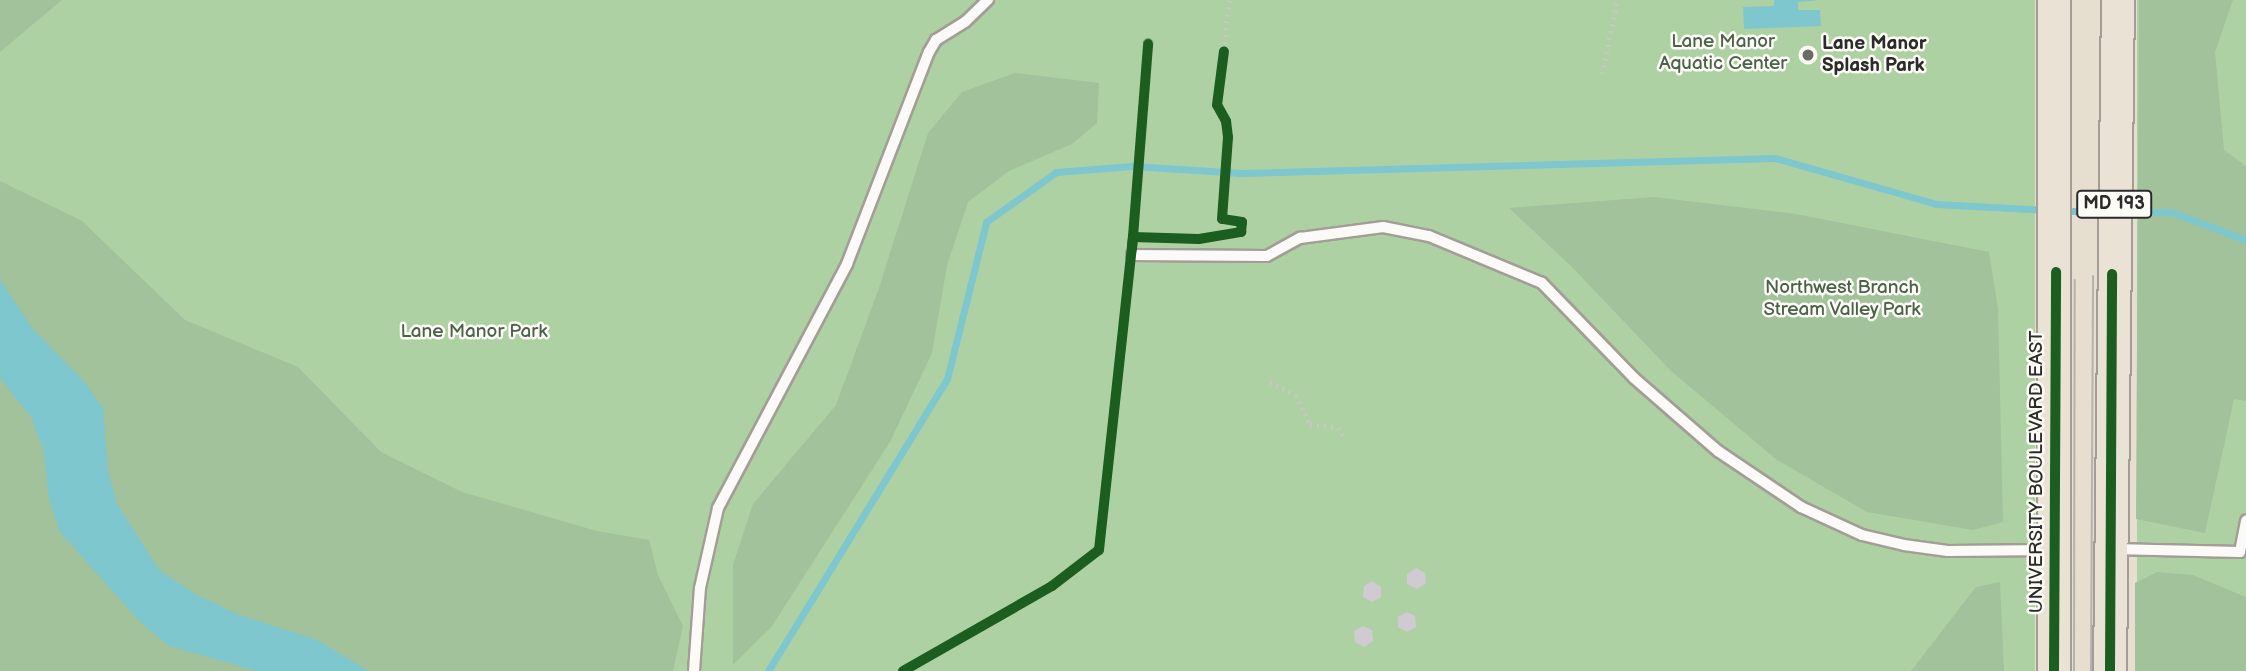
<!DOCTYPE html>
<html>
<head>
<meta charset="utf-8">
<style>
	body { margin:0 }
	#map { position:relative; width:2246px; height:671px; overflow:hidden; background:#e6dece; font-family:"Balsamiq Sans",sans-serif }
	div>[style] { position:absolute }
	.green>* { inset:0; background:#aed1a4; transform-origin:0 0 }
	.forest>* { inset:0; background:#a1c29a }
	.water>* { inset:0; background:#7ec7ce }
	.stream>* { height:7px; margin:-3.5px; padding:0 3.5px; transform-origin:3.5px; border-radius:3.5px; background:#7ec7ce }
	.building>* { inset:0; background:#d1cad2 }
	.path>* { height:4.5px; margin-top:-2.25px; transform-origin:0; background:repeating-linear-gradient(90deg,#c9c7c4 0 2px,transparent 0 7px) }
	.roads { filter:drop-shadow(2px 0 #a29e95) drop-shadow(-2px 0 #a29e95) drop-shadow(0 2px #a29e95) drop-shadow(0 -2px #a29e95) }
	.service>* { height:10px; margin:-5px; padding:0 5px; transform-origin:5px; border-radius:5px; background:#fbfaf8 }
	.primary>* { height:32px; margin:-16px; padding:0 16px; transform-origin:16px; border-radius:16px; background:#ebe2d6 }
	.tram>* { height:2px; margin:-1px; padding:0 1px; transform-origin:1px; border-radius:1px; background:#b3b2af }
	.cycleway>* { height:10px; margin:-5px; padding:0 5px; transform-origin:5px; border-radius:5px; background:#1b5e20 }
	.dots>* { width:19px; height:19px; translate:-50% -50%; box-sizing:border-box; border:4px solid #fdfcf7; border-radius:50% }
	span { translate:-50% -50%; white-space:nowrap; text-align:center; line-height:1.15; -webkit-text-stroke:5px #fdfcf7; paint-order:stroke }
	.shield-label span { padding:2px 5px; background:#fdfcf7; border:2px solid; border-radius:5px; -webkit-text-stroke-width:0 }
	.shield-label { font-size:18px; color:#2b2b2b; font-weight:700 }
	.park-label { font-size:19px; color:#496249 }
	.poi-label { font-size:19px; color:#2b2b2b; font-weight:700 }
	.left { translate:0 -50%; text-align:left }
	.street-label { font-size:19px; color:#2b2b2b }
</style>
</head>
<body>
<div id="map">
	<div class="green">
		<div style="left:0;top:0;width:2035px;height:671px"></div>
		<div style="left:2137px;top:0;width:109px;height:671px"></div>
	</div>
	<div class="forest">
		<div style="clip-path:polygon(0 0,62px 0,0 52px)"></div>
		<div style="clip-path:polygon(2139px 0,2233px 0,2215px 52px,2224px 150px,2246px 166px,2246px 401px,2234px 399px,2205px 533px,2136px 519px)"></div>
		<div style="clip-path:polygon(1015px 73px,1099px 83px,1097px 123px,1072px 144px,1009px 171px,968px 202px,947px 266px,932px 353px,890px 442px,772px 626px,733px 665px,733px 565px,753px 504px,836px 405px,879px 288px,928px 133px,962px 92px)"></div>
		<div style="clip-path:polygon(0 181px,82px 221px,185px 320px,298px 367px,381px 452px,462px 492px,597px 531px,649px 540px,658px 575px,683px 626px,673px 671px,0 671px)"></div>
		<div style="clip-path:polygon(1654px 197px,1796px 214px,1989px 252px,1998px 309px,2003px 522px,1973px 530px,1867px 512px,1777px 460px,1671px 371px,1572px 267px,1509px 208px)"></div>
		<div style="clip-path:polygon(2157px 572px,2193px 575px,2246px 597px,2246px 671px,2135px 671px,2135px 583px)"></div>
		<div style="clip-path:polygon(2000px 582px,2004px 671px,1911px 671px,1976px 587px)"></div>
	</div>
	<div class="water">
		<div style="clip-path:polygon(1774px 0,1820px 0,1798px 2px,1798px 10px,1820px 10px,1821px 26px,1744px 29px,1743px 7px,1774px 6px)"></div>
		<div style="clip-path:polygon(0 280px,33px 329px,86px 384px,103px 408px,108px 471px,117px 504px,159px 570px,195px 594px,239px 615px,315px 639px,369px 671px,257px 671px,169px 646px,141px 623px,60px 532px,49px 499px,44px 452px,31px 417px,0 378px)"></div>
	</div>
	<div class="stream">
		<div style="left:2063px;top:211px;width:44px"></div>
		<div style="left:2122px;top:212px;width:49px"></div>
		<div style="left:2171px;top:212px;width:80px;rotate:20.5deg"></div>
		<div style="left:768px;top:671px;width:342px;rotate:-58.5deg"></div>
		<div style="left:947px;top:379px;width:162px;rotate:-76deg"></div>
		<div style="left:986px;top:222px;width:86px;rotate:-35.5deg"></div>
		<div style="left:1056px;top:172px;width:77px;rotate:-4.5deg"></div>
		<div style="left:1133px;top:166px;width:108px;rotate:3.7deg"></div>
		<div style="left:1241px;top:173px;width:534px;rotate:-1.61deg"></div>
		<div style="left:1775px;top:158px;width:167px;rotate:15.9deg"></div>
		<div style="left:1936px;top:204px;width:111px;rotate:3.1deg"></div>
	</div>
	<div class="building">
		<div style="clip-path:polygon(1416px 568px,1425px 573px,1426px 583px,1417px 589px,1407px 584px,1407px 574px)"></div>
		<div style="clip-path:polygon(1372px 581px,1381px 587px,1381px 597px,1372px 602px,1363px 597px,1364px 586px)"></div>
		<div style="clip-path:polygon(1407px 612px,1415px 616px,1416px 627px,1407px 632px,1398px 627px,1398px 617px)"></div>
		<div style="clip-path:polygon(1363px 626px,1372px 630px,1373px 641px,1364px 647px,1355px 642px,1354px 631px)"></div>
	</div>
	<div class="path">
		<div style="left:1224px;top:51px;width:51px;rotate:-84.4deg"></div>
		<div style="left:1602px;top:74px;width:76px;rotate:-78.5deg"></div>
		<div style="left:1270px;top:382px;width:29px;rotate:27deg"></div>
		<div style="left:1296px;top:395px;width:32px;rotate:64deg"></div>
		<div style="left:1310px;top:424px;width:28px;rotate:8deg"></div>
		<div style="left:1338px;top:428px;width:10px;rotate:53deg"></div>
	</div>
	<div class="roads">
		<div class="service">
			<div style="left:1132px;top:255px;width:135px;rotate:0.4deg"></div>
			<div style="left:1267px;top:256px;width:38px;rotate:-29deg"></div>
			<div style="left:1300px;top:238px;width:84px;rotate:-7.5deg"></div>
			<div style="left:1383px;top:227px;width:47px;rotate:11.1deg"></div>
			<div style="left:1429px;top:236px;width:122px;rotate:22.6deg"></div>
			<div style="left:1542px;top:283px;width:132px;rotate:45.9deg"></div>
			<div style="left:1634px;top:378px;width:111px;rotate:41deg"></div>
			<div style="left:1718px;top:451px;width:100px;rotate:34deg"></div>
			<div style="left:1801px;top:507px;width:67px;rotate:24.7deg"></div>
			<div style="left:1862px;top:535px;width:43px;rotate:13.4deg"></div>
			<div style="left:1904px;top:545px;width:44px;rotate:7.8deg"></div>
			<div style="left:1948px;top:551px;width:103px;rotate:-0.6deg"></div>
			<div style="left:2113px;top:549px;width:127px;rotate:1.4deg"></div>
			<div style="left:2240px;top:552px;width:32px;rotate:-79deg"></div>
			<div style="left:694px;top:671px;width:83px;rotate:-85.9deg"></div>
			<div style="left:700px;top:588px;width:82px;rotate:-77.3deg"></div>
			<div style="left:718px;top:508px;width:276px;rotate:-62.1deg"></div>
			<div style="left:847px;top:264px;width:227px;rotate:-68.9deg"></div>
			<div style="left:929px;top:52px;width:14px;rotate:-60deg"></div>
			<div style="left:936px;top:40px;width:34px;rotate:-32deg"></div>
			<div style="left:965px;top:22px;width:32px;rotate:-44deg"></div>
		</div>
		<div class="primary">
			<div style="left:2054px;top:0;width:671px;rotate:90deg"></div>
			<div style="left:2110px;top:671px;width:671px;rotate:-89.32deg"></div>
		</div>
	</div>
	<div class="tram">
		<div style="left:2074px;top:671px;width:391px;rotate:-89.9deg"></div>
		<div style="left:2091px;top:671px;width:395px;rotate:-89.7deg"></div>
	</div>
	<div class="cycleway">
		<div style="left:1132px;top:249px;width:206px;rotate:-85.5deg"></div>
		<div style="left:903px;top:671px;width:172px;rotate:-29.7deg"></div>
		<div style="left:1052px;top:586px;width:59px;rotate:-37.5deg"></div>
		<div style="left:1099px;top:550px;width:315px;rotate:-83.8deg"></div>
		<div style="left:1133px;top:237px;width:66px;rotate:1.7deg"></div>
		<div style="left:1199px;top:239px;width:43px;rotate:-9.5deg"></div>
		<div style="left:1241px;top:232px;width:10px;rotate:-84deg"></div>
		<div style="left:1242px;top:222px;width:20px;rotate:-171deg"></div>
		<div style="left:1222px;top:219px;width:82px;rotate:-85.8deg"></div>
		<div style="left:1228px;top:137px;width:16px;rotate:-97deg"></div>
		<div style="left:1226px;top:121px;width:18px;rotate:-119deg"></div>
		<div style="left:1217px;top:105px;width:54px;rotate:-82.6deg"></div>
		<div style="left:2054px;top:671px;width:399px;rotate:-89.7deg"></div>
		<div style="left:2110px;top:671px;width:397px;rotate:-89.7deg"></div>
	</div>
	<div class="dots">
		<div style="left:1808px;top:55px;background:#6c6a64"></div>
	</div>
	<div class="shield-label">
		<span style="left:2114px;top:204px">MD 193</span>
	</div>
	<div class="park-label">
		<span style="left:1723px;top:53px">Lane Manor<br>Aquatic Center</span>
		<span style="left:1842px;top:299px">Northwest Branch<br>Stream Valley Park</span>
		<span style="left:474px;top:332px">Lane Manor Park</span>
	</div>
	<div class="poi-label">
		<span class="left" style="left:1822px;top:55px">Lane Manor<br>Splash Park</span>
	</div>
	<div class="street-label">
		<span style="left:2037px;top:472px;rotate:-90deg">UNIVERSITY BOULEVARD EAST</span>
	</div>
</div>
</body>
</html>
